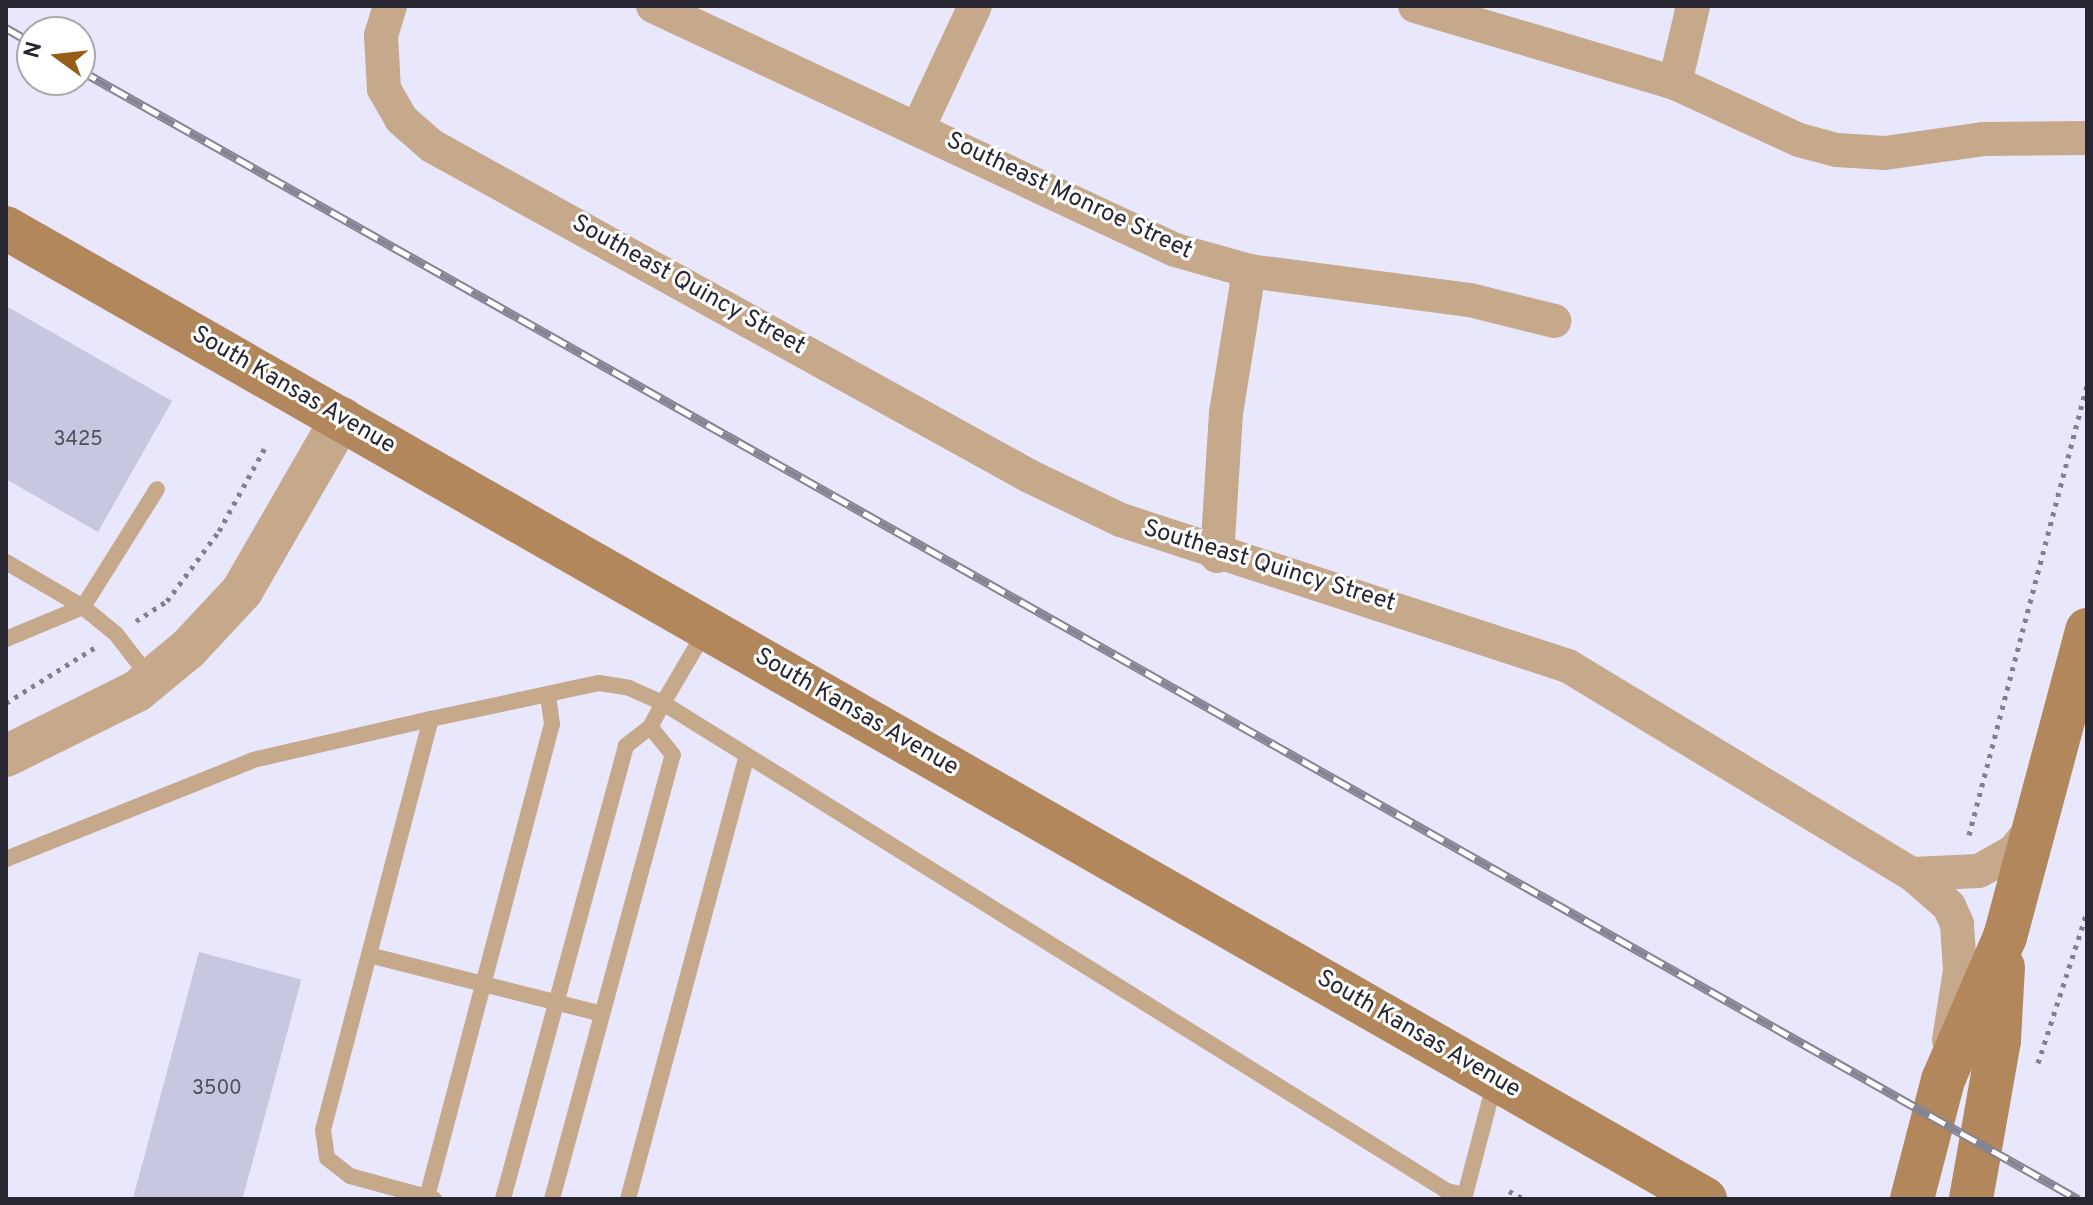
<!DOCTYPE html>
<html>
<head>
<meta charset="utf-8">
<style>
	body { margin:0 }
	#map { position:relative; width:2093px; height:1205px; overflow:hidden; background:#e8e7fc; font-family:Overpass,sans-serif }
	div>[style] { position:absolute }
	.building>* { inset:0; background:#c8c7e1; transform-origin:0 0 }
	.path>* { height:5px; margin-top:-2.5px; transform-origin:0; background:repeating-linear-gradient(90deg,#81808f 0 4px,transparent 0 10px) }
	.service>* { height:16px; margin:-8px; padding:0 8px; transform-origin:8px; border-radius:8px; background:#c6a88b }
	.minor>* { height:34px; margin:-17px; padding:0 17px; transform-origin:17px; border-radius:17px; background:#c6a88b }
	.tertiary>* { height:42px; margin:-21px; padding:0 21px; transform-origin:21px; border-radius:21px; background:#c6a88b }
	.secondary>* { height:44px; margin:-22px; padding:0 22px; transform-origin:22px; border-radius:22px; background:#b2875b }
	.rail>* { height:9px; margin-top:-4.5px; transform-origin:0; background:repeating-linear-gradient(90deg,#fff 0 18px,#858493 0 36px); box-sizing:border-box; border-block:2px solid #858493 }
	span { translate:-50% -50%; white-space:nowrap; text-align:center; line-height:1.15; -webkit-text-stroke:6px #fff; paint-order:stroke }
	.number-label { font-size:20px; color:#504f5d }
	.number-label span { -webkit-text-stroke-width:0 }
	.street-label { font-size:24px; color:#282731 }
	.frame { position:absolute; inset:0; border:8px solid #282731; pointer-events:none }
	.north { position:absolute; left:16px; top:16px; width:80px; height:80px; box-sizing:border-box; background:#fff; border:2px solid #a9a9ad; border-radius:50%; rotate:285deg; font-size:22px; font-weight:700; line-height:32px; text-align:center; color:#282731 }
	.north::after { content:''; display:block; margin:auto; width:28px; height:36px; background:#965d19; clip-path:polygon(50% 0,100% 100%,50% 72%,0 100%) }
</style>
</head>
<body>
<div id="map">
	<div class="building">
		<div style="clip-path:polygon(6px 306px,172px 401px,98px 532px,6px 479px)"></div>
		<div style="left:199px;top:952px;width:106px;height:256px;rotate:15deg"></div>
	</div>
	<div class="path">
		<div style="left:136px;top:621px;width:37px;rotate:-33deg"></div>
		<div style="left:167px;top:601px;width:87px;rotate:-53.4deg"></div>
		<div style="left:219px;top:531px;width:99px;rotate:-61.1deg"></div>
		<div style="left:6px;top:703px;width:104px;rotate:-32deg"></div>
		<div style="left:1969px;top:835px;width:464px;rotate:-75.3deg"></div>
		<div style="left:2038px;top:1063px;width:159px;rotate:-72deg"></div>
		<div style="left:1509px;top:1191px;width:17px;rotate:28deg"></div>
	</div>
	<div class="service">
		<div style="left:6px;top:562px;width:89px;rotate:30.3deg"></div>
		<div style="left:83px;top:607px;width:43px;rotate:39.3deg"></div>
		<div style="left:116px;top:634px;width:56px;rotate:52.3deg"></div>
		<div style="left:706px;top:630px;width:85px;rotate:120.5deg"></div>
		<div style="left:663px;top:703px;width:923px;rotate:31.9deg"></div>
		<div style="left:1447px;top:1191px;width:18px;rotate:13deg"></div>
		<div style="left:6px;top:639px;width:83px;rotate:-22.6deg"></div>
		<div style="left:83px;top:607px;width:139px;rotate:-57.9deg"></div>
		<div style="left:6px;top:859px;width:266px;rotate:-21.8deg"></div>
		<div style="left:253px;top:760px;width:183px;rotate:-13deg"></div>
		<div style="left:369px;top:955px;width:240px;rotate:14.2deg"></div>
		<div style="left:427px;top:1197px;width:489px;rotate:-75.2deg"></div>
		<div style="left:552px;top:724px;width:30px;rotate:-98deg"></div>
		<div style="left:434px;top:1199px;width:87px;rotate:-164.7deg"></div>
		<div style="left:350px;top:1176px;width:29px;rotate:-142deg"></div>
		<div style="left:327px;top:1158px;width:28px;rotate:-98deg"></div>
		<div style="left:323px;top:1130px;width:425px;rotate:-75.3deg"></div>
		<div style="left:431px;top:719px;width:172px;rotate:-12.1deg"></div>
		<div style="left:599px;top:683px;width:30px;rotate:9deg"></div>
		<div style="left:629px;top:688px;width:37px;rotate:24deg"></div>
		<div style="left:663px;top:703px;width:27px;rotate:118deg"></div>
		<div style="left:650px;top:727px;width:31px;rotate:142deg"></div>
		<div style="left:626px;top:746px;width:469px;rotate:105.2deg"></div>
		<div style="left:552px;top:1199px;width:460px;rotate:-74.8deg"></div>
		<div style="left:673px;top:755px;width:36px;rotate:-129deg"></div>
		<div style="left:628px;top:1199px;width:459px;rotate:-75deg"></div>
		<div style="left:1464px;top:1199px;width:122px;rotate:-75.3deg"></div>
	</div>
	<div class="minor">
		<div style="left:390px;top:6px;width:31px;rotate:107deg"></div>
		<div style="left:381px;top:36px;width:53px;rotate:86.8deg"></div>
		<div style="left:384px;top:89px;width:34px;rotate:60deg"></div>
		<div style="left:401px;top:119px;width:41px;rotate:41.1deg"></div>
		<div style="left:432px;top:146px;width:682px;rotate:28.93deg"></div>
		<div style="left:1029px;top:476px;width:102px;rotate:25.6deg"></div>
		<div style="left:1121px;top:520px;width:470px;rotate:18.1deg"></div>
		<div style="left:1568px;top:666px;width:402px;rotate:31.2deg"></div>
		<div style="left:1912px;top:874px;width:49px;rotate:40.9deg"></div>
		<div style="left:1949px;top:906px;width:20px;rotate:66deg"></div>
		<div style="left:1957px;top:924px;width:47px;rotate:86.3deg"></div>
		<div style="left:1960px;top:971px;width:70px;rotate:99.1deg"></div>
		<div style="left:653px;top:6px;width:576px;rotate:25.05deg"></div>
		<div style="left:1175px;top:250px;width:77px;rotate:15.8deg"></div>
		<div style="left:1249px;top:271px;width:223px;rotate:7.5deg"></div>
		<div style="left:1470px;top:300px;width:87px;rotate:14deg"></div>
		<div style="left:1415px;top:6px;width:271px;rotate:16.5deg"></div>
		<div style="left:1675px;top:83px;width:136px;rotate:24.7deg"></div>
		<div style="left:1799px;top:140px;width:39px;rotate:15deg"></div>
		<div style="left:1837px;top:150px;width:48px;rotate:3.6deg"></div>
		<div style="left:1885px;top:153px;width:99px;rotate:-8.1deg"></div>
		<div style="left:1983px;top:139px;width:104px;rotate:-0.6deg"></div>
		<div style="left:1675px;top:83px;width:79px;rotate:-76.8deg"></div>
		<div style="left:919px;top:126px;width:132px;rotate:-65deg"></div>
		<div style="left:1217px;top:556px;width:143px;rotate:-86.4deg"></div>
		<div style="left:1226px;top:413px;width:144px;rotate:-80.8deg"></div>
		<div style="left:1912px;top:874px;width:67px;rotate:-2.6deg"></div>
		<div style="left:1979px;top:871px;width:40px;rotate:-29.7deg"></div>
		<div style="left:2014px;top:851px;width:33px;rotate:-51deg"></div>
	</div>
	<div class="tertiary">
		<div style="left:6px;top:756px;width:146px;rotate:-26.4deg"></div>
		<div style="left:137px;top:691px;width:66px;rotate:-39.5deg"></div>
		<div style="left:188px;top:649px;width:79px;rotate:-47deg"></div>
		<div style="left:242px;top:591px;width:200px;rotate:-60deg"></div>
	</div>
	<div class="secondary">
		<div style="left:6px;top:228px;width:1957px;rotate:29.75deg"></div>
		<div style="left:1912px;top:1199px;width:123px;rotate:-75.4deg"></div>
		<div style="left:1943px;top:1080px;width:156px;rotate:-66.6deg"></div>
		<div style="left:2005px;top:937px;width:318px;rotate:-75deg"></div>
		<div style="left:1971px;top:1199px;width:161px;rotate:-80deg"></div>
		<div style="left:1999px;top:1040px;width:73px;rotate:-86.9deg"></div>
	</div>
	<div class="rail">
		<div style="left:6px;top:28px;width:30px;rotate:30deg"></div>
		<div style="left:80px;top:70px;width:2295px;rotate:29.47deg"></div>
	</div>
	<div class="number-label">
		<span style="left:78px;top:440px">3425</span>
		<span style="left:217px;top:1089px">3500</span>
	</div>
	<div class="street-label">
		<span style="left:1069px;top:197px;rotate:25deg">Southeast Monroe Street</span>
		<span style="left:688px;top:286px;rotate:29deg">Southeast Quincy Street</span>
		<span style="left:293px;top:391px;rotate:30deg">South Kansas Avenue</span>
		<span style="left:1269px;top:567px;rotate:17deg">Southeast Quincy Street</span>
		<span style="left:856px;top:713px;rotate:30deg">South Kansas Avenue</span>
		<span style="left:1418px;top:1035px;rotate:30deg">South Kansas Avenue</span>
	</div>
	<div class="frame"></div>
	<div class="north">N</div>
</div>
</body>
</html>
